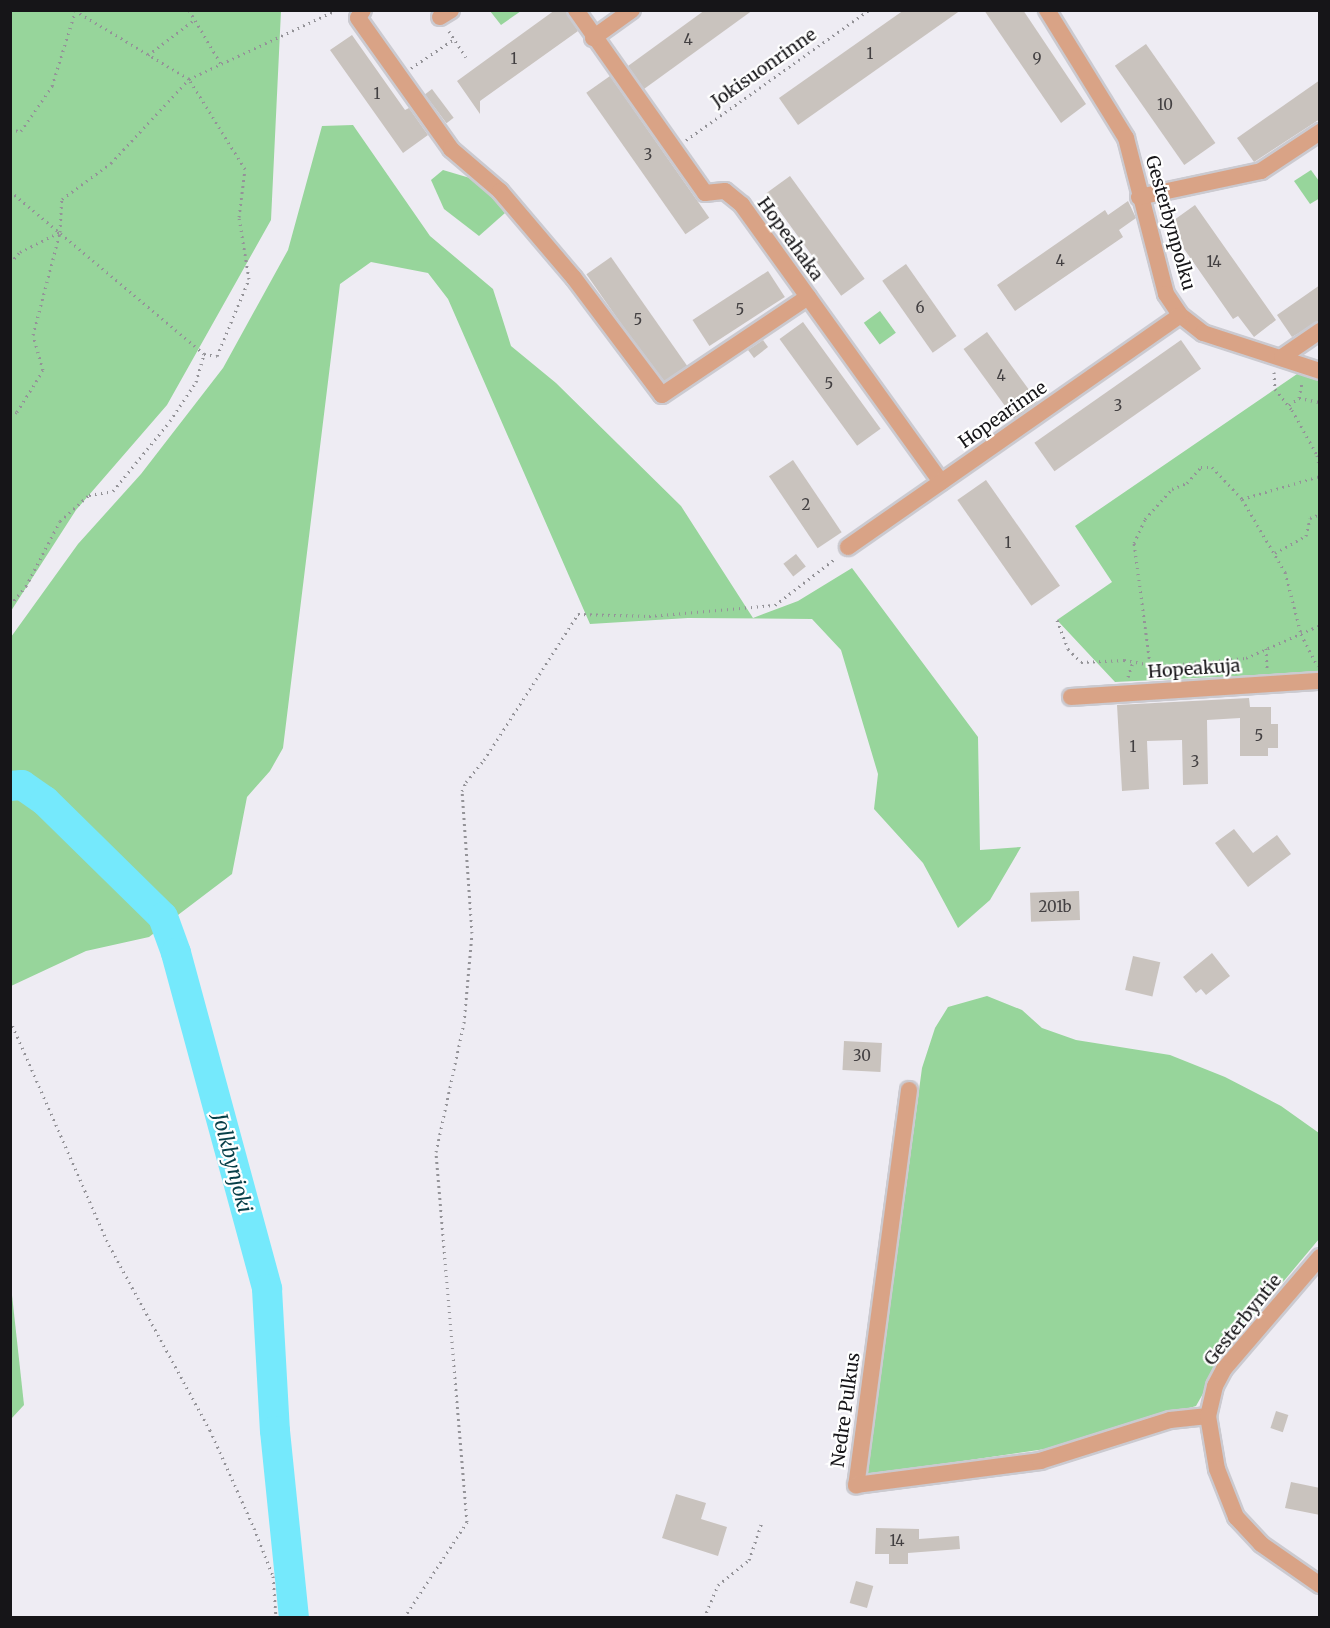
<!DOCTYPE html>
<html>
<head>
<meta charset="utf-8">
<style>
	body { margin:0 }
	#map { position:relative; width:1330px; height:1628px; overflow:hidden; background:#eeecf3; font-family:Merriweather,serif }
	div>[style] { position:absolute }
	.green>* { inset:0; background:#97d59b; transform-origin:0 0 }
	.river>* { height:30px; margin:-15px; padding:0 15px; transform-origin:15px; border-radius:15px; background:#75e9fc }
	.building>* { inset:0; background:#c9c3be; transform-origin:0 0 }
	.path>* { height:3px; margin-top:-1.5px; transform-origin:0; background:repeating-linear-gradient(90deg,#949398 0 1.5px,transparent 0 6px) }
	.roads { filter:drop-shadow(2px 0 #cbcad0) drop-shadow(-2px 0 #cbcad0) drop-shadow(0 2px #cbcad0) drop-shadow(0 -2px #cbcad0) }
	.minor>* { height:16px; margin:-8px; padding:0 8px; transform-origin:8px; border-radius:8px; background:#d9a386 }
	span { translate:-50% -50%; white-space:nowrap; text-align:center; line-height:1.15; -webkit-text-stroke:4.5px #fff; paint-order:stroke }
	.number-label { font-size:15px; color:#434042 }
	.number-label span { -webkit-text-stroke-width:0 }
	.street-label { font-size:18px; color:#161518 }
	.water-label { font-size:20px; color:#073f48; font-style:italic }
	.frame { position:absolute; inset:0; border:12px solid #161518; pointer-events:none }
</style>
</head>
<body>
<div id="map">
	<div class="green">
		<div style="clip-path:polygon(11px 10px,281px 11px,271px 220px,167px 405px,76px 510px,11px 611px)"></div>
		<div style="clip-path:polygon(490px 11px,521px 11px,501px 25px)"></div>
		<div style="clip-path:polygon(353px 125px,430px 236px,493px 289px,511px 346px,556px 383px,681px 506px,753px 618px,798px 601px,852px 568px,978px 737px,980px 850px,1021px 847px,990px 900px,958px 928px,923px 863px,874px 809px,878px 774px,841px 650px,812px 619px,688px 618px,590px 624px,448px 299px,428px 273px,371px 262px,340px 284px,283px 748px,270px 771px,247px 797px,232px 874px,149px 937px,86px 951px,11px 986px,11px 637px,78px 544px,141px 474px,223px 368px,288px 250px,322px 126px)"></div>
		<div style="clip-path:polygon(443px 170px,480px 181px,505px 213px,479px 236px,444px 209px,431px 180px)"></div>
		<div style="clip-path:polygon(1311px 170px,1319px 181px,1320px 198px,1310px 204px,1294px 181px)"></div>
		<div style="left:880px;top:311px;width:27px;height:20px;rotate:54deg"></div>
		<div style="clip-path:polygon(1319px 359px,1319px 672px,1115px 682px,1057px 620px,1112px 582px,1075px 526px)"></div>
		<div style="clip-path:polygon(987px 996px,1022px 1010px,1042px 1028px,1076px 1040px,1170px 1055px,1225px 1077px,1281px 1106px,1319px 1133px,1319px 1239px,1231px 1344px,1196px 1406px,1052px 1448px,867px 1475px,922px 1068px,935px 1028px,948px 1007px)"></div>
		<div style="clip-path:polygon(10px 1277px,24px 1405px,11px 1419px,10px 1419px)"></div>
	</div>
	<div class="river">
		<div style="left:10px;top:786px;width:12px;rotate:-5deg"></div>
		<div style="left:22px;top:785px;width:28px;rotate:35deg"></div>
		<div style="left:45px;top:801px;width:165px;rotate:44.5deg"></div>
		<div style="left:163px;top:917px;width:38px;rotate:70deg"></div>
		<div style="left:176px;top:953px;width:348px;rotate:74.8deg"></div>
		<div style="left:267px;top:1289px;width:142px;rotate:86.8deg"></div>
		<div style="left:275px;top:1431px;width:188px;rotate:84.2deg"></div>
	</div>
	<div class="building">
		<div style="clip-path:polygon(555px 10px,566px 10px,578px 31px,480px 101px,480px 114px,457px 81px)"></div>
		<div style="clip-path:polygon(705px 10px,753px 10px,644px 89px,628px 66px)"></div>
		<div style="clip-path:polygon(904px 10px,961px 10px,798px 125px,779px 98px)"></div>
		<div style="clip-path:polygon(984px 10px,1023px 10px,1086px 104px,1061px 123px)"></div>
		<div style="clip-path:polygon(352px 35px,405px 110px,409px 108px,428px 135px,403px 153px,330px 50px)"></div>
		<div style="left:1146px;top:44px;width:121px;height:38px;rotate:55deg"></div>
		<div style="left:610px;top:76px;width:173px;height:29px;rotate:55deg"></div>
		<div style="clip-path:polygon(1320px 80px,1320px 119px,1254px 162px,1237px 138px)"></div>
		<div style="left:432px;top:89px;width:36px;height:9px;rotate:53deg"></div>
		<div style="left:790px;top:176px;width:127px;height:29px;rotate:54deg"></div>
		<div style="clip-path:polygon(1128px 201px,1136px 218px,1119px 230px,1123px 237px,1015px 311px,997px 285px,1105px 210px,1108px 215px)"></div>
		<div style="clip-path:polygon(1170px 201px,1174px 220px,1195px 205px,1276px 320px,1254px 337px,1238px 316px,1233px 319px,1159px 213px,1157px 204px)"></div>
		<div style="left:611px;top:257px;width:133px;height:30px;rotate:55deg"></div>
		<div style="left:906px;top:264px;width:88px;height:29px;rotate:55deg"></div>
		<div style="left:768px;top:271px;width:31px;height:90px;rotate:57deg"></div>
		<div style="clip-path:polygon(1320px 285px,1320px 321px,1292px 337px,1277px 315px)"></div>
		<div style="left:803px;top:322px;width:132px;height:29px;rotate:54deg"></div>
		<div style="left:987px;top:332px;width:86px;height:29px;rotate:54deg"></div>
		<div style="clip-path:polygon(763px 340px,768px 347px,754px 358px,748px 350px)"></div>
		<div style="left:1181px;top:340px;width:35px;height:179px;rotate:55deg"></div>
		<div style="left:793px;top:460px;width:87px;height:29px;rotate:56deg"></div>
		<div style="left:986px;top:480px;width:129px;height:35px;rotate:55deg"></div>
		<div style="left:796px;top:554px;width:16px;height:16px;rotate:52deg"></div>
		<div style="clip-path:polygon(1249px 698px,1250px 707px,1271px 707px,1271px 724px,1278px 724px,1278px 748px,1268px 748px,1268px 756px,1240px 756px,1240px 718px,1207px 720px,1208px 784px,1183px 785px,1182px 740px,1147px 741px,1149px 789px,1122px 791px,1117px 705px)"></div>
		<div style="clip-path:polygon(1234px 829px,1253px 853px,1277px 835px,1291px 854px,1248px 887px,1215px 843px)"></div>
		<div style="left:1079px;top:891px;width:29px;height:49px;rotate:88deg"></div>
		<div style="clip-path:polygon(1212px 953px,1230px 976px,1206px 995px,1201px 989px,1196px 993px,1183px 977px)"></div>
		<div style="left:1133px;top:956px;width:28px;height:35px;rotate:13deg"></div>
		<div style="left:844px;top:1041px;width:38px;height:29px;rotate:3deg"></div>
		<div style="left:1276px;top:1411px;width:13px;height:18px;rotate:18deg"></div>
		<div style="clip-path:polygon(1291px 1482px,1320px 1488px,1320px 1515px,1285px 1508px)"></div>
		<div style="clip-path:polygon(676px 1494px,706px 1503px,701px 1519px,727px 1527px,718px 1556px,662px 1538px)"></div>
		<div style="clip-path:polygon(876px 1528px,919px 1529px,919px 1539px,959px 1536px,960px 1549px,908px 1553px,908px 1564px,889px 1564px,889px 1554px,875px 1554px)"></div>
		<div style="left:856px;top:1581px;width:18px;height:23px;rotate:16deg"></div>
	</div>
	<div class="path">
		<div style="left:189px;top:10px;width:63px;rotate:59.3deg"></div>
		<div style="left:449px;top:31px;width:31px;rotate:57deg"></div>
		<div style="left:148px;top:55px;width:58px;rotate:-37.3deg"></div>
		<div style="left:411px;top:68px;width:52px;rotate:-34deg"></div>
		<div style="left:10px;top:130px;width:11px;rotate:5deg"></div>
		<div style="left:21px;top:131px;width:55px;rotate:-55.4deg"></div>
		<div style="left:52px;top:86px;width:77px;rotate:-72.7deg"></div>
		<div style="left:686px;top:140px;width:224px;rotate:-35.4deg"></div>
		<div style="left:10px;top:191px;width:253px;rotate:40deg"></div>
		<div style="left:10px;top:263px;width:15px;rotate:-48deg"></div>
		<div style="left:20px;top:252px;width:45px;rotate:-26.6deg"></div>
		<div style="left:1274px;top:372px;width:17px;rotate:87deg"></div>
		<div style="left:1275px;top:389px;width:27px;rotate:51deg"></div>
		<div style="left:1292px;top:410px;width:51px;rotate:60.9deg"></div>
		<div style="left:1317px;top:455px;width:16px;rotate:79deg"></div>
		<div style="left:1299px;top:398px;width:16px;rotate:-79deg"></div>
		<div style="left:1289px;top:405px;width:12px;rotate:-35deg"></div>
		<div style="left:1299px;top:398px;width:21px;rotate:11deg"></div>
		<div style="left:10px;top:416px;width:8px;rotate:-30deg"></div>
		<div style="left:17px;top:412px;width:49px;rotate:-58.2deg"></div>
		<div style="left:43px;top:370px;width:36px;rotate:-106deg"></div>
		<div style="left:33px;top:335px;width:106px;rotate:-75.3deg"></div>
		<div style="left:60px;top:232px;width:33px;rotate:-87deg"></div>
		<div style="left:62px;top:199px;width:61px;rotate:-36.3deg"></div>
		<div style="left:111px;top:163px;width:115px;rotate:-47.1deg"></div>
		<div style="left:189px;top:79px;width:134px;rotate:-149deg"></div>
		<div style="left:1242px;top:499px;width:81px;rotate:-16.4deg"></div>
		<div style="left:1275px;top:553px;width:35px;rotate:-29deg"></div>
		<div style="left:1306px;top:536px;width:18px;rotate:-77deg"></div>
		<div style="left:1310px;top:518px;width:11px;rotate:-22deg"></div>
		<div style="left:10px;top:605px;width:25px;rotate:-50deg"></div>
		<div style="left:26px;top:586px;width:73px;rotate:-62.4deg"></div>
		<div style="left:60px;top:521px;width:39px;rotate:-42deg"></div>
		<div style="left:89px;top:495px;width:24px;rotate:-9deg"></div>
		<div style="left:113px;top:491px;width:90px;rotate:-50.8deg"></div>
		<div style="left:170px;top:421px;width:47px;rotate:-56.3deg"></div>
		<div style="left:196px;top:382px;width:29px;rotate:-74deg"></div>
		<div style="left:204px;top:354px;width:13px;rotate:9deg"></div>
		<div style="left:217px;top:356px;width:83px;rotate:-67.4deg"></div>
		<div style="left:249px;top:279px;width:63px;rotate:-99.2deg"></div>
		<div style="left:239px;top:217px;width:48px;rotate:-82.9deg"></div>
		<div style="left:245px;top:169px;width:106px;rotate:-121.9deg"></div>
		<div style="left:189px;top:79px;width:162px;rotate:-25.1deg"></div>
		<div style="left:1057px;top:620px;width:31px;rotate:69deg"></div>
		<div style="left:1068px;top:649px;width:18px;rotate:45deg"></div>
		<div style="left:1081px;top:662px;width:43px;rotate:-2.7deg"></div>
		<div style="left:1124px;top:660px;width:36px;rotate:10deg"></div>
		<div style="left:1159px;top:666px;width:87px;rotate:-5.3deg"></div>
		<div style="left:1246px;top:658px;width:81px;rotate:-24deg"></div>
		<div style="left:1266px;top:648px;width:22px;rotate:87deg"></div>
		<div style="left:1150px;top:664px;width:122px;rotate:-97.5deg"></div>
		<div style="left:1134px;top:543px;width:26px;rotate:-65deg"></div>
		<div style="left:1145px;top:519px;width:40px;rotate:-48deg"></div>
		<div style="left:1172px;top:489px;width:16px;rotate:-22deg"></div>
		<div style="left:1187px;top:483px;width:21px;rotate:-49deg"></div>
		<div style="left:1201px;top:467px;width:11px"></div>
		<div style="left:1212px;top:467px;width:44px;rotate:46.8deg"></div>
		<div style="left:1242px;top:499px;width:85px;rotate:59.5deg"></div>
		<div style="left:1285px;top:572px;width:64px;rotate:75.5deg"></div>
		<div style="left:1301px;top:634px;width:36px;rotate:63deg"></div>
		<div style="left:1128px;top:677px;width:16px;rotate:-72deg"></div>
		<div style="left:10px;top:1020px;width:246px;rotate:66.3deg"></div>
		<div style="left:109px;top:1245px;width:211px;rotate:61.4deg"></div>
		<div style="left:210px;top:1430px;width:107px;rotate:65.8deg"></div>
		<div style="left:254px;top:1528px;width:52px;rotate:68.4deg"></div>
		<div style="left:273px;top:1576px;width:42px;rotate:85.9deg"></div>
		<div style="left:404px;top:1618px;width:115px;rotate:-56.7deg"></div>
		<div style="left:467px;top:1522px;width:371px;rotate:-94.8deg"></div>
		<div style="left:436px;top:1152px;width:132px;rotate:-77.8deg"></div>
		<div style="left:464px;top:1023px;width:90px;rotate:-84.9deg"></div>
		<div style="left:472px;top:933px;width:142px;rotate:-94deg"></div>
		<div style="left:462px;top:791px;width:10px;rotate:-66deg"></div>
		<div style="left:466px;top:782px;width:28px;rotate:-51deg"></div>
		<div style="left:484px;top:760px;width:174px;rotate:-57.2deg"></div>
		<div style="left:578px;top:614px;width:71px;rotate:1.6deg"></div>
		<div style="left:649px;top:616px;width:126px;rotate:-5deg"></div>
		<div style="left:775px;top:605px;width:77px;rotate:-37.6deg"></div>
		<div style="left:704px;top:1618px;width:36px;rotate:-67deg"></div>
		<div style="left:718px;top:1585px;width:40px;rotate:-39deg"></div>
		<div style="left:749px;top:1560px;width:40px;rotate:-71.1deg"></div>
	</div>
	<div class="roads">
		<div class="minor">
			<div style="left:363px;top:10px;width:9px;rotate:122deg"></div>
			<div style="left:358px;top:18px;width:161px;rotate:54.6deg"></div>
			<div style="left:451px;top:149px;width:65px;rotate:40.6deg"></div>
			<div style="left:500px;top:191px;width:114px;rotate:49.6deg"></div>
			<div style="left:574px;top:278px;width:146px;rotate:53.1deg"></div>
			<div style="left:662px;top:395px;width:176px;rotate:-33.9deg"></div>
			<div style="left:576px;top:10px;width:224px;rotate:54.8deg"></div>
			<div style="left:705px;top:193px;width:20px;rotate:-6deg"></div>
			<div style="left:725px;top:191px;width:22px;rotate:39deg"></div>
			<div style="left:742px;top:205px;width:341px;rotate:54.3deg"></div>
			<div style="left:1047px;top:10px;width:150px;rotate:58.3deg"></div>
			<div style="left:1126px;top:138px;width:161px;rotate:75.6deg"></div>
			<div style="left:1166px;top:294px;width:25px;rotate:56deg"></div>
			<div style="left:1180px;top:315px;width:29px;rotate:38deg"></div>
			<div style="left:1203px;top:333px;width:123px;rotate:18deg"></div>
			<div style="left:440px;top:17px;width:13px;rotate:-32deg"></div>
			<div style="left:593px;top:38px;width:48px;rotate:-35.7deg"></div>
			<div style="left:1139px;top:197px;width:125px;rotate:-12deg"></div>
			<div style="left:1261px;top:171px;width:71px;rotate:-33.5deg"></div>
			<div style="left:1282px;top:357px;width:46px;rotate:-34.4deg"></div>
			<div style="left:848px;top:547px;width:405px;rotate:-34.9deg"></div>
			<div style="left:1071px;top:697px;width:250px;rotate:-3.7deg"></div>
			<div style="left:909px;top:1090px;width:399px;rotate:97.6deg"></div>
			<div style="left:856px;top:1485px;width:186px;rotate:-7.4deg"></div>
			<div style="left:1040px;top:1461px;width:136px;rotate:-17.5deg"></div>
			<div style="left:1170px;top:1420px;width:38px;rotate:-6deg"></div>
			<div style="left:1320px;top:1257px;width:148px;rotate:130.6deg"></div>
			<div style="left:1224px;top:1369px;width:19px;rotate:118deg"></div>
			<div style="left:1215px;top:1386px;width:31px;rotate:103deg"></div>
			<div style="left:1208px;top:1416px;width:54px;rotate:80.4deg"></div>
			<div style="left:1217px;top:1469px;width:52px;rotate:68.4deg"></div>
			<div style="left:1236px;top:1517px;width:37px;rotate:47deg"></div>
			<div style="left:1261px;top:1544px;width:72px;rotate:34.8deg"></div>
		</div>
	</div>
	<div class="number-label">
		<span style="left:688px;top:40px">4</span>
		<span style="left:870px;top:54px">1</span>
		<span style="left:514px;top:59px">1</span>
		<span style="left:1037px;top:59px">9</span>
		<span style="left:377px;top:94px">1</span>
		<span style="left:1165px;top:105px">10</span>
		<span style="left:648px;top:155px">3</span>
		<span style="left:1060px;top:261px">4</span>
		<span style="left:1214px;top:262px">14</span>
		<span style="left:920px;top:308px">6</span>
		<span style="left:740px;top:310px">5</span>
		<span style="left:638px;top:320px">5</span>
		<span style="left:1001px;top:376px">4</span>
		<span style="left:829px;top:384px">5</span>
		<span style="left:1118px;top:406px">3</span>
		<span style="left:806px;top:505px">2</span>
		<span style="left:1008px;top:543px">1</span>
		<span style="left:1259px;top:736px">5</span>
		<span style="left:1133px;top:747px">1</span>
		<span style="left:1195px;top:762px">3</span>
		<span style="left:1055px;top:907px">201b</span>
		<span style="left:862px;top:1056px">30</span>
		<span style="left:897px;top:1541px">14</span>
	</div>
	<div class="street-label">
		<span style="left:764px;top:68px;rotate:-35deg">Jokisuonrinne</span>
		<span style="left:1170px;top:223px;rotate:74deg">Gesterbynpolku</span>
		<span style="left:790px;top:239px;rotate:54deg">Hopeahaka</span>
		<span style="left:1003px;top:415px;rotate:-35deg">Hopearinne</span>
		<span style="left:1194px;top:669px;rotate:-4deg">Hopeakuja</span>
		<span style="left:1243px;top:1320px;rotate:-51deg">Gesterbyntie</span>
		<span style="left:846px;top:1410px;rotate:-82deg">Nedre Pulkus</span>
	</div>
	<div class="water-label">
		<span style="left:233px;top:1163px;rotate:75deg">Jolkbynjoki</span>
	</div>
	<div class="frame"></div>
</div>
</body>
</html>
